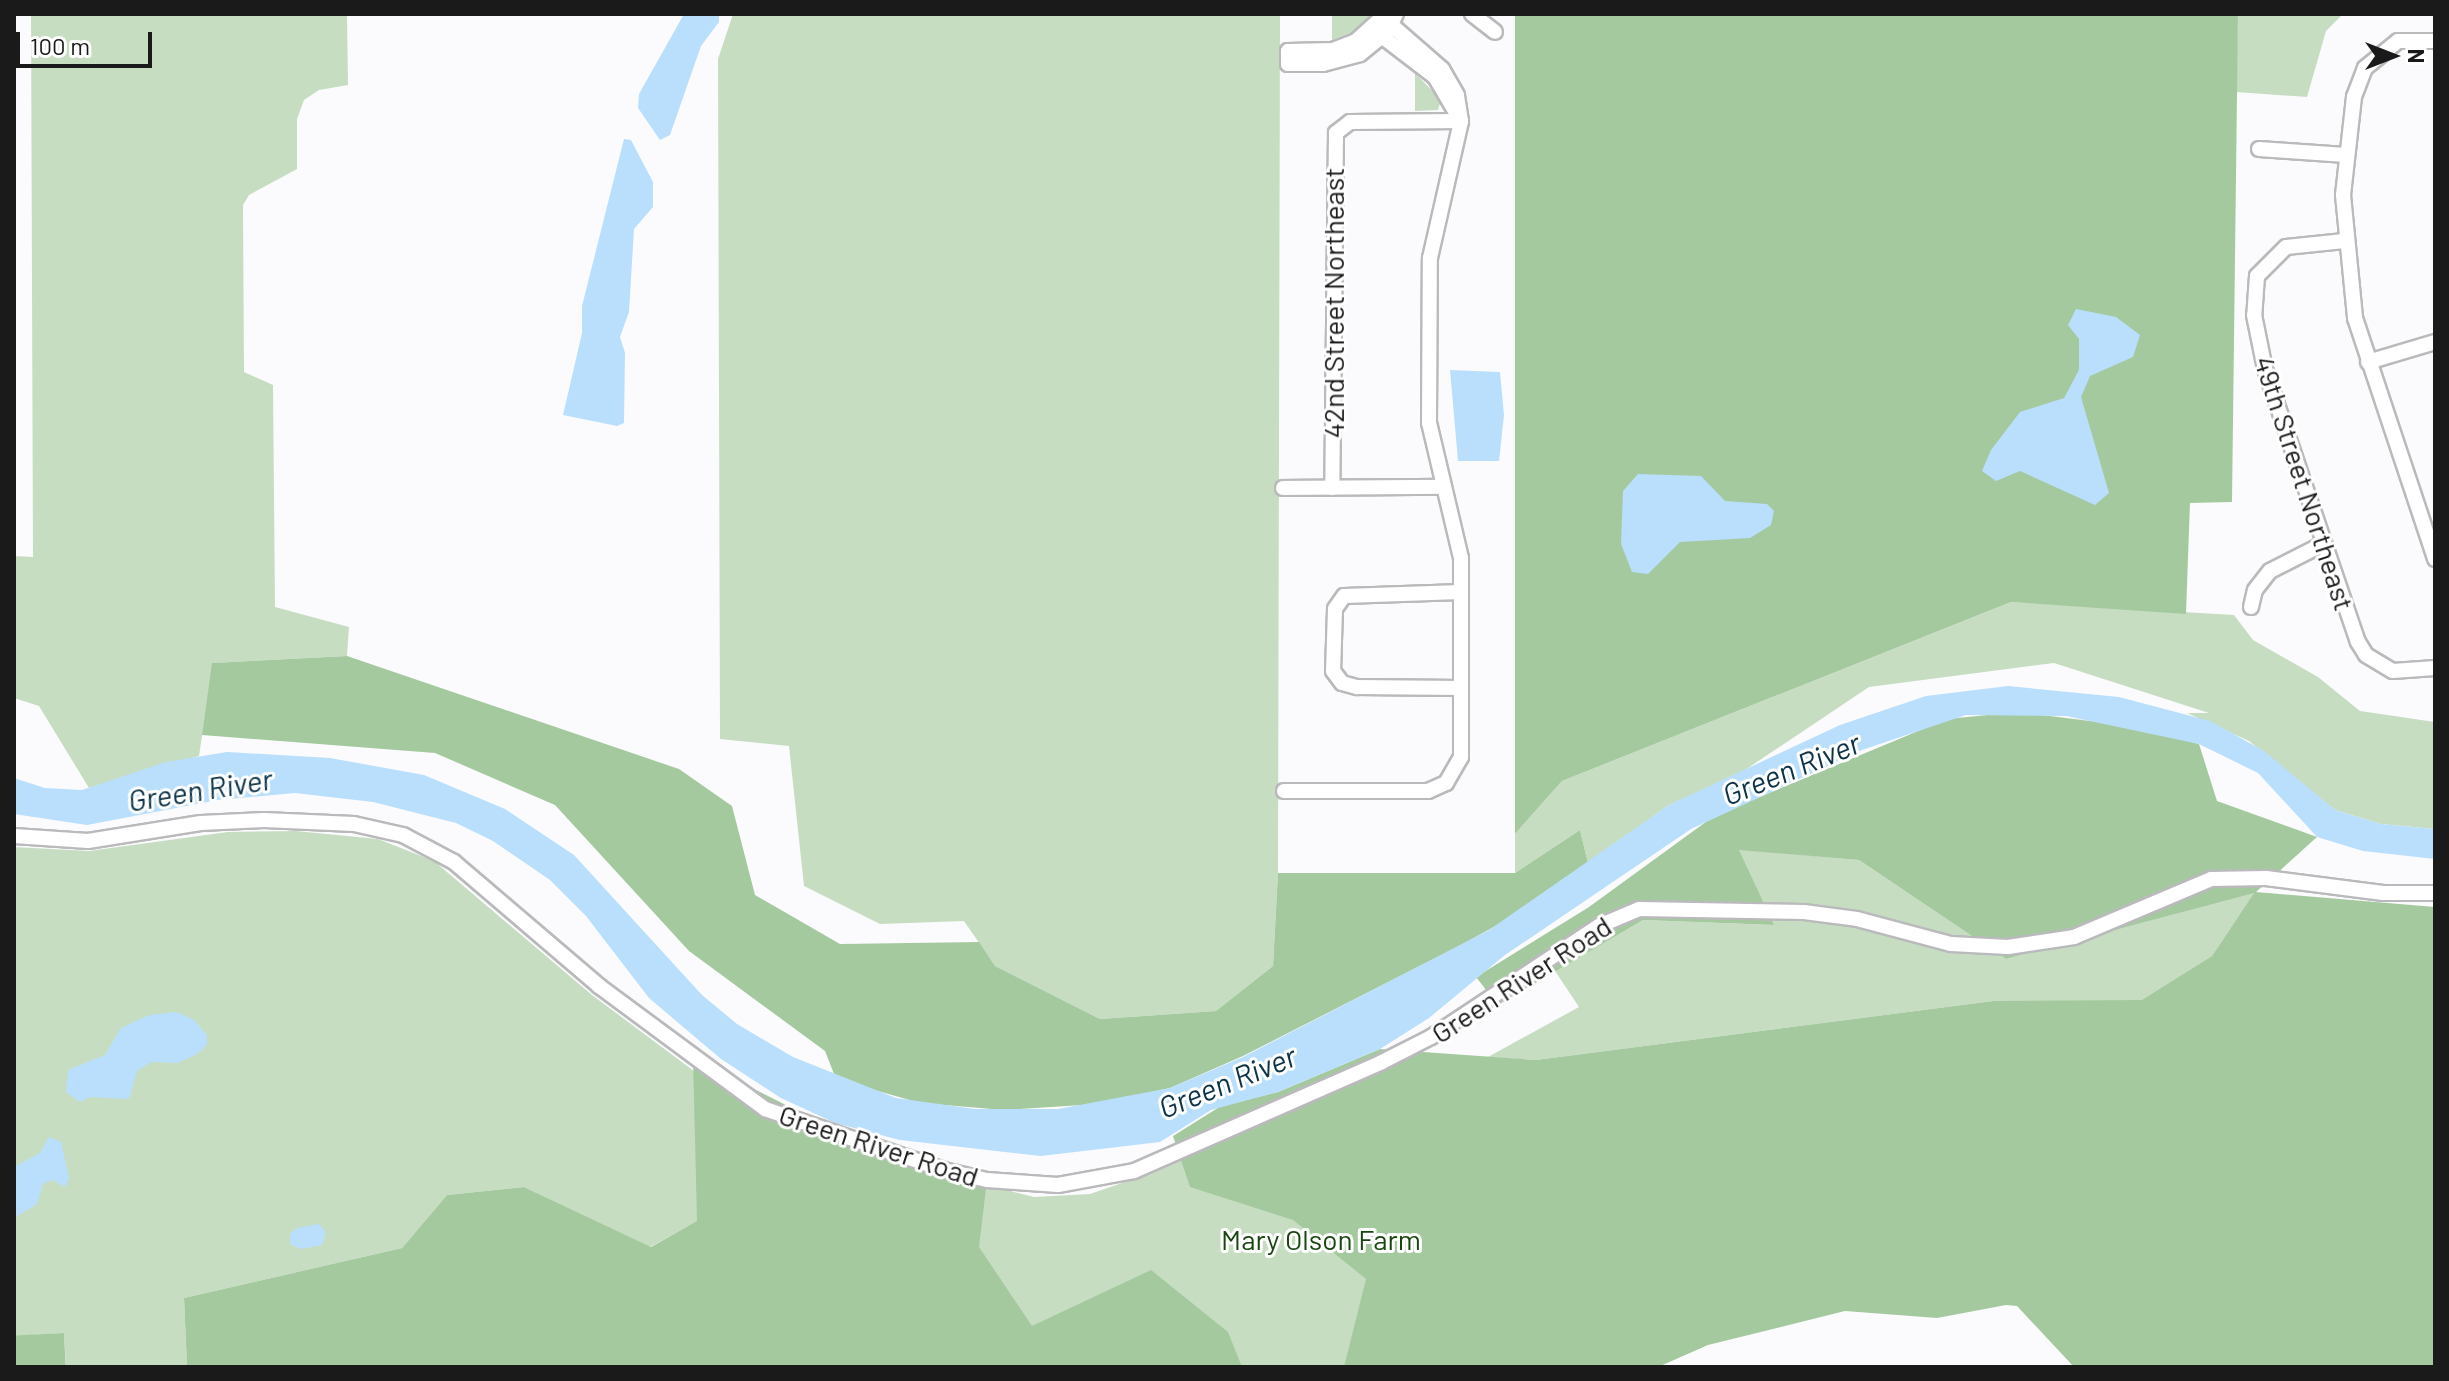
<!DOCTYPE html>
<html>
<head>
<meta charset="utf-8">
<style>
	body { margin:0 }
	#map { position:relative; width:2449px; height:1381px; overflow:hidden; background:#fbfbfd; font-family:Barlow,sans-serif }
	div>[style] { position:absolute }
	.green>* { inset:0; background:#c6ddc2 }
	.forest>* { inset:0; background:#a5c99f; transform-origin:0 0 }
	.water>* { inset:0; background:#b9dffc }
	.roads { filter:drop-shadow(2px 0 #bababc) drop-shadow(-2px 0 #bababc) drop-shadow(0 2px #bababc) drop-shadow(0 -2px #bababc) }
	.minor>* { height:14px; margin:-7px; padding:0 7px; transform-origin:7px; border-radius:7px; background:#fff }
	span { translate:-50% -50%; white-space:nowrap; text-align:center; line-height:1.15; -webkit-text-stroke:6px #fff; paint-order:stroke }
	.street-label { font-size:28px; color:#1a1a1a }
	.park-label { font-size:28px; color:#17470e }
	.water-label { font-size:30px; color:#0b3249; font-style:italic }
	.frame { position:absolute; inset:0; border:16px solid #1a1a1a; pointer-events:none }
	.north { position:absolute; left:2353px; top:16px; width:80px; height:80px; -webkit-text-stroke:6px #fff; paint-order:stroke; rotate:90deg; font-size:22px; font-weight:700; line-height:32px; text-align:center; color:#1a1a1a }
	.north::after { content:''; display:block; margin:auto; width:28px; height:36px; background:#1a1a1a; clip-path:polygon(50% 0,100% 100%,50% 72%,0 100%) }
	.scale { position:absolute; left:16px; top:32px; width:136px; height:36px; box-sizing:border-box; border:4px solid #1a1a1a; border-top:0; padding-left:10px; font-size:24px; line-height:28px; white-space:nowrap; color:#1a1a1a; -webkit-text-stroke:6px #fff; paint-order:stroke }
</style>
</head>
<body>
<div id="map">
	<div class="green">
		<div style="clip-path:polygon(31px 14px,347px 14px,348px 85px,319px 90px,304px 100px,297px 119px,297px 169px,249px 195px,243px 205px,244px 372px,273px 385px,275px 607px,349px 627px,347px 656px,213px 663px,199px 756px,89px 788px,39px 706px,14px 698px,14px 556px,33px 557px)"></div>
		<div style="clip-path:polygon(733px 14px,1280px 14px,1278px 873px,1273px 966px,1216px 1011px,1100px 1019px,995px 966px,964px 921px,880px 924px,804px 886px,789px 746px,720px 739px,718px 59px)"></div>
		<div style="clip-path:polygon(2238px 14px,2343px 14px,2326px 31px,2307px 97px,2236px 92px)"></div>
		<div style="clip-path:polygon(1370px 15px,1355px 31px,1332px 40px,1332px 16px)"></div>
		<div style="clip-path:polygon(1415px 73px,1441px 100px,1438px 110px,1415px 111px)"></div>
		<div style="clip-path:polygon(2011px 602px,2234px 615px,2253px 640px,2318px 677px,2360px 711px,2435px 722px,2435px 829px,2381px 824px,2335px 810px,2249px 741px,2187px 713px,2209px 713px,2054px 663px,1869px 687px,1736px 776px,1669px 805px,1588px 863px,1580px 830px,1515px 873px,1515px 834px,1562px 781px)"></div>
		<div style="clip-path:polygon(296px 831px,378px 839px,434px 861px,592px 995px,773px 1130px,1034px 1197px,1090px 1194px,1151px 1173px,1404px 1065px,1448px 1367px,695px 1367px,696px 1222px,650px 1247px,524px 1187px,447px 1195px,402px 1248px,184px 1298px,187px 1367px,66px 1367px,64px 1333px,14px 1336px,14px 847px,89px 851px,228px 832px)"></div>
		<div style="clip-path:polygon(1738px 849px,1859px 860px,2006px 959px,2255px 892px,2212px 956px,2142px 1001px,1993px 1001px,1536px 1060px,1488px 1057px,1579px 1007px,1555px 971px,1643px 920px,1773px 925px)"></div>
	</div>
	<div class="forest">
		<div style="clip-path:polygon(1515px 14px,2238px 14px,2232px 502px,2190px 503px,2186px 614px,2011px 602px,1562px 781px,1515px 834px)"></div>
		<div style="clip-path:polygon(347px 656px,679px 769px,732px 806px,755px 895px,840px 944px,979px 942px,995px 966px,1100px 1019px,1216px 1011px,1273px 966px,1278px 873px,1515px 873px,1580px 830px,1588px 863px,1519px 913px,1461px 945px,1243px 1056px,1170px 1088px,1098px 1104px,1004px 1110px,920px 1103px,836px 1079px,825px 1051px,689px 951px,555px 805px,435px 753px,202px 735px,212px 663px)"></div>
		<div style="clip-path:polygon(2018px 712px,2122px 725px,2199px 744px,2217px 801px,2317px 837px,2256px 892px,2435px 907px,2435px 1367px,2074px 1367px,2017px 1306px,2006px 1305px,1937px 1318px,1845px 1311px,1708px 1345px,1658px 1367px,1344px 1367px,1366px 1279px,1293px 1220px,1190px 1187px,1173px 1136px,1221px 1106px,1278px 1092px,1380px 1049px,1536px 1060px,1993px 1001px,2142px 1000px,2212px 956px,2254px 893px,2006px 959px,1859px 860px,1739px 850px,1774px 925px,1643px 920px,1498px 1005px,1476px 977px,1589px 907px,1714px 816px,1947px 719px)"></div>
		<div style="clip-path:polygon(693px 1058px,867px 1146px,987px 1180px,979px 1247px,1032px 1326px,1151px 1270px,1228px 1332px,1242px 1367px,187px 1367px,184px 1298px,402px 1248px,447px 1195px,524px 1187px,651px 1247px,697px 1221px)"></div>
		<div style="left:64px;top:1333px;width:34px;height:50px;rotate:87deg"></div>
	</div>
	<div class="water">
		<div style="clip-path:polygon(684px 14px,719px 14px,719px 22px,701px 46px,670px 135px,660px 140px,638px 108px,639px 94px)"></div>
		<div style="clip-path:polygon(624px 139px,631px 140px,653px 182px,653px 207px,634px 229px,629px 312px,620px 337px,625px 353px,624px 423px,617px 426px,563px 415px,582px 333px,582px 306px)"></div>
		<div style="clip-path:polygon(2076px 309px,2116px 317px,2140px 335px,2133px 357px,2090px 376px,2081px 397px,2109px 493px,2095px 505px,2020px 471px,1996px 481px,1982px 471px,1991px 450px,2020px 412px,2064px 398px,2079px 370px,2079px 339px,2068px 325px)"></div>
		<div style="clip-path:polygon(1450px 370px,1500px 372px,1504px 415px,1499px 461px,1458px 461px)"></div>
		<div style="clip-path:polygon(1638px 474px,1701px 476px,1725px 501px,1767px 504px,1774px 511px,1771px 525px,1750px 538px,1680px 542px,1648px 574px,1632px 572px,1621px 544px,1623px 491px)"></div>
		<div style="clip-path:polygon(2008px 686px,2119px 697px,2210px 721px,2264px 751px,2335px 810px,2381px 824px,2435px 829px,2435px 859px,2363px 851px,2317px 837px,2258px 773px,2199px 744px,2066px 716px,1966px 715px,1862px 750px,1691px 829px,1505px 955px,1429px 1018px,1380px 1049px,1278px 1092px,1211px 1110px,1160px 1142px,1041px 1156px,900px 1140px,835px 1123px,781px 1098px,721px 1059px,649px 998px,586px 916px,550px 880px,493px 841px,456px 823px,373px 802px,295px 793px,218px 800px,87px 825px,14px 814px,14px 778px,45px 788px,82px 790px,166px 762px,227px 752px,330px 758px,424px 775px,505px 809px,574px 855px,702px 995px,737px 1024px,793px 1057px,896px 1098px,975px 1109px,1058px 1109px,1170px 1088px,1243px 1057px,1489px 930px,1669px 805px,1840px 725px,1926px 696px)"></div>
		<div style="clip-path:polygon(177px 1012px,194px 1020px,207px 1035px,207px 1045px,197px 1054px,178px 1063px,151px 1062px,137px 1071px,129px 1099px,90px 1097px,80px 1102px,66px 1092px,68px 1070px,105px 1055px,121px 1028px,149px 1015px)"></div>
		<div style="clip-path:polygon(49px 1137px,61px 1142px,69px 1178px,65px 1187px,53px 1180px,43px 1184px,37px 1204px,14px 1218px,14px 1167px,40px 1153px)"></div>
		<div style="clip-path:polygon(319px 1224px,326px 1232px,322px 1245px,301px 1249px,290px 1244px,290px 1234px,297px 1228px)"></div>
	</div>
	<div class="roads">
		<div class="minor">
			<div style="left:1472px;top:14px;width:29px;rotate:38deg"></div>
			<div style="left:1377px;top:22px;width:28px;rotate:138deg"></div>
			<div style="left:1356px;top:41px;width:25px;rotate:159deg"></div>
			<div style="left:1333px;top:50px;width:45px;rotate:178.7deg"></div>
			<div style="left:1288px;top:51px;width:13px;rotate:90deg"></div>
			<div style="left:1288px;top:64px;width:35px"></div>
			<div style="left:1323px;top:64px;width:38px;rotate:-15deg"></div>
			<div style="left:1360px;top:54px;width:36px;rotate:-39deg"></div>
			<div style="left:1388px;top:31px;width:19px;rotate:-65deg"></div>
			<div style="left:1371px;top:28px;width:81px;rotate:37.4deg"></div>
			<div style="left:1435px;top:77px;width:51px;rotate:59.4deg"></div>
			<div style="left:1461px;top:121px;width:26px;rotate:-99deg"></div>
			<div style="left:1457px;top:95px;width:30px;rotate:-120deg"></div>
			<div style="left:1442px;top:69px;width:81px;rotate:-139deg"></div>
			<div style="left:2435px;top:41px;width:37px;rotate:180deg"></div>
			<div style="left:2398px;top:41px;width:43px;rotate:140.7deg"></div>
			<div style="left:2365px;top:68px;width:31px;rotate:111deg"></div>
			<div style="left:2354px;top:97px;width:99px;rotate:96.4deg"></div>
			<div style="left:2343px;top:195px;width:124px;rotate:84.4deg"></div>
			<div style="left:2355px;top:318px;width:254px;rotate:71.6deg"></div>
			<div style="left:2259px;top:149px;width:87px;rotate:3.9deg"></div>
			<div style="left:2344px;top:241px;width:58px;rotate:174.1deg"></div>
			<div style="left:2286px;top:247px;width:41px;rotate:135deg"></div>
			<div style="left:2257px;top:276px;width:39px;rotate:94deg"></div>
			<div style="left:2254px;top:315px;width:55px;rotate:78.5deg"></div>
			<div style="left:2265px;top:369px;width:288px;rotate:71.2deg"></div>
			<div style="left:2358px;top:642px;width:15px;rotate:58deg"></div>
			<div style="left:2366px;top:655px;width:31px;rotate:31deg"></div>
			<div style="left:2393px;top:671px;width:42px;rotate:-4.1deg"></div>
			<div style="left:2368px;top:362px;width:70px;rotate:-16.6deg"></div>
			<div style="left:1283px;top:488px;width:161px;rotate:-0.4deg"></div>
			<div style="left:1461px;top:592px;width:117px;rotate:178deg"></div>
			<div style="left:1344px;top:596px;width:16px;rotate:125deg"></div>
			<div style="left:1335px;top:609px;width:62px;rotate:91.8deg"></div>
			<div style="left:1333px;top:671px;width:15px;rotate:53deg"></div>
			<div style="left:1342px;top:683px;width:16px;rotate:15deg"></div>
			<div style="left:1357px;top:687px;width:104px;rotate:0.6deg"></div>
			<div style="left:2251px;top:607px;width:17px;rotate:-77deg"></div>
			<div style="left:2255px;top:590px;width:24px;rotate:-52deg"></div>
			<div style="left:2270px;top:571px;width:59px;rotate:-27deg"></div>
			<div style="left:1284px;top:791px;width:144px"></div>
			<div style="left:1428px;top:791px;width:20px;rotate:-24deg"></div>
			<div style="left:1446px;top:783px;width:30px;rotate:-60deg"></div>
			<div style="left:1461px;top:757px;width:199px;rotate:-90deg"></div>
			<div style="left:1461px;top:558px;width:139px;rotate:-103.3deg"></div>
			<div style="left:1429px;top:423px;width:165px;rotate:-89.7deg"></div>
			<div style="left:1430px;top:258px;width:140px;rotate:-77.2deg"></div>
			<div style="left:1461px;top:121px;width:111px;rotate:179.5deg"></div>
			<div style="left:1350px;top:122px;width:18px;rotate:142deg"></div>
			<div style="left:1336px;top:133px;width:355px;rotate:90.6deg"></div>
			<div style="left:14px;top:836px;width:74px;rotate:3.9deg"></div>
			<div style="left:88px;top:841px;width:114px;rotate:-9.1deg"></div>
			<div style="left:201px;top:823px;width:63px;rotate:-2.7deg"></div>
			<div style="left:264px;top:820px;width:90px;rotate:2.5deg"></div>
			<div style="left:354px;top:824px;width:50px;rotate:12.7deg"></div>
			<div style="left:403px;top:835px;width:58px;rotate:27.9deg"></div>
			<div style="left:454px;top:862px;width:191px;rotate:40.5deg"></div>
			<div style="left:599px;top:986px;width:207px;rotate:36.5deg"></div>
			<div style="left:765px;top:1109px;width:189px;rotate:18.8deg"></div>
			<div style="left:944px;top:1170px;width:44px;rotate:13.1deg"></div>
			<div style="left:987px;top:1180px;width:71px;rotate:4deg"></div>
			<div style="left:1058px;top:1185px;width:77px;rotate:-10.4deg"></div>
			<div style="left:1134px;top:1171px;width:269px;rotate:-23.7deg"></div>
			<div style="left:1380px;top:1063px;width:57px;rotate:-27deg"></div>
			<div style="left:1431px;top:1037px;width:201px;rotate:-33.5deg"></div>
			<div style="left:1599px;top:926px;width:43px;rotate:-23deg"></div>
			<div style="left:1639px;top:909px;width:165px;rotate:1deg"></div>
			<div style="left:1804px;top:912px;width:53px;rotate:7.5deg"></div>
			<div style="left:1857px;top:919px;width:97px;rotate:14.9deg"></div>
			<div style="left:1951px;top:944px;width:57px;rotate:3deg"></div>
			<div style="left:2008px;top:947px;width:67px;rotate:-8.6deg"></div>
			<div style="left:2074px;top:937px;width:149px;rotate:-22.9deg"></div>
			<div style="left:2211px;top:879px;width:55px;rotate:-1deg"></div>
			<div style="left:2266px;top:878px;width:118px;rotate:7.3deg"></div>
			<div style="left:2383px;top:893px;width:52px"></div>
		</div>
	</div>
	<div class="street-label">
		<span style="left:1333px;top:303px;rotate:-90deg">42nd Street Northeast</span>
		<span style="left:2305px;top:483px;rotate:72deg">49th Street Northeast</span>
		<span style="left:1521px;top:979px;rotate:-33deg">Green River Road</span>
		<span style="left:879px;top:1145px;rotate:18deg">Green River Road</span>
	</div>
	<div class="park-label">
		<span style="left:1321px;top:1239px">Mary Olson Farm</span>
	</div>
	<div class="water-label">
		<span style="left:1791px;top:768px;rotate:-22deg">Green River</span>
		<span style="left:200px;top:789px;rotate:-9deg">Green River</span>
		<span style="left:1227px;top:1081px;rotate:-22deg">Green River</span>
	</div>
	<div class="frame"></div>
	<div class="north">N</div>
	<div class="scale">100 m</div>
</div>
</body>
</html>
